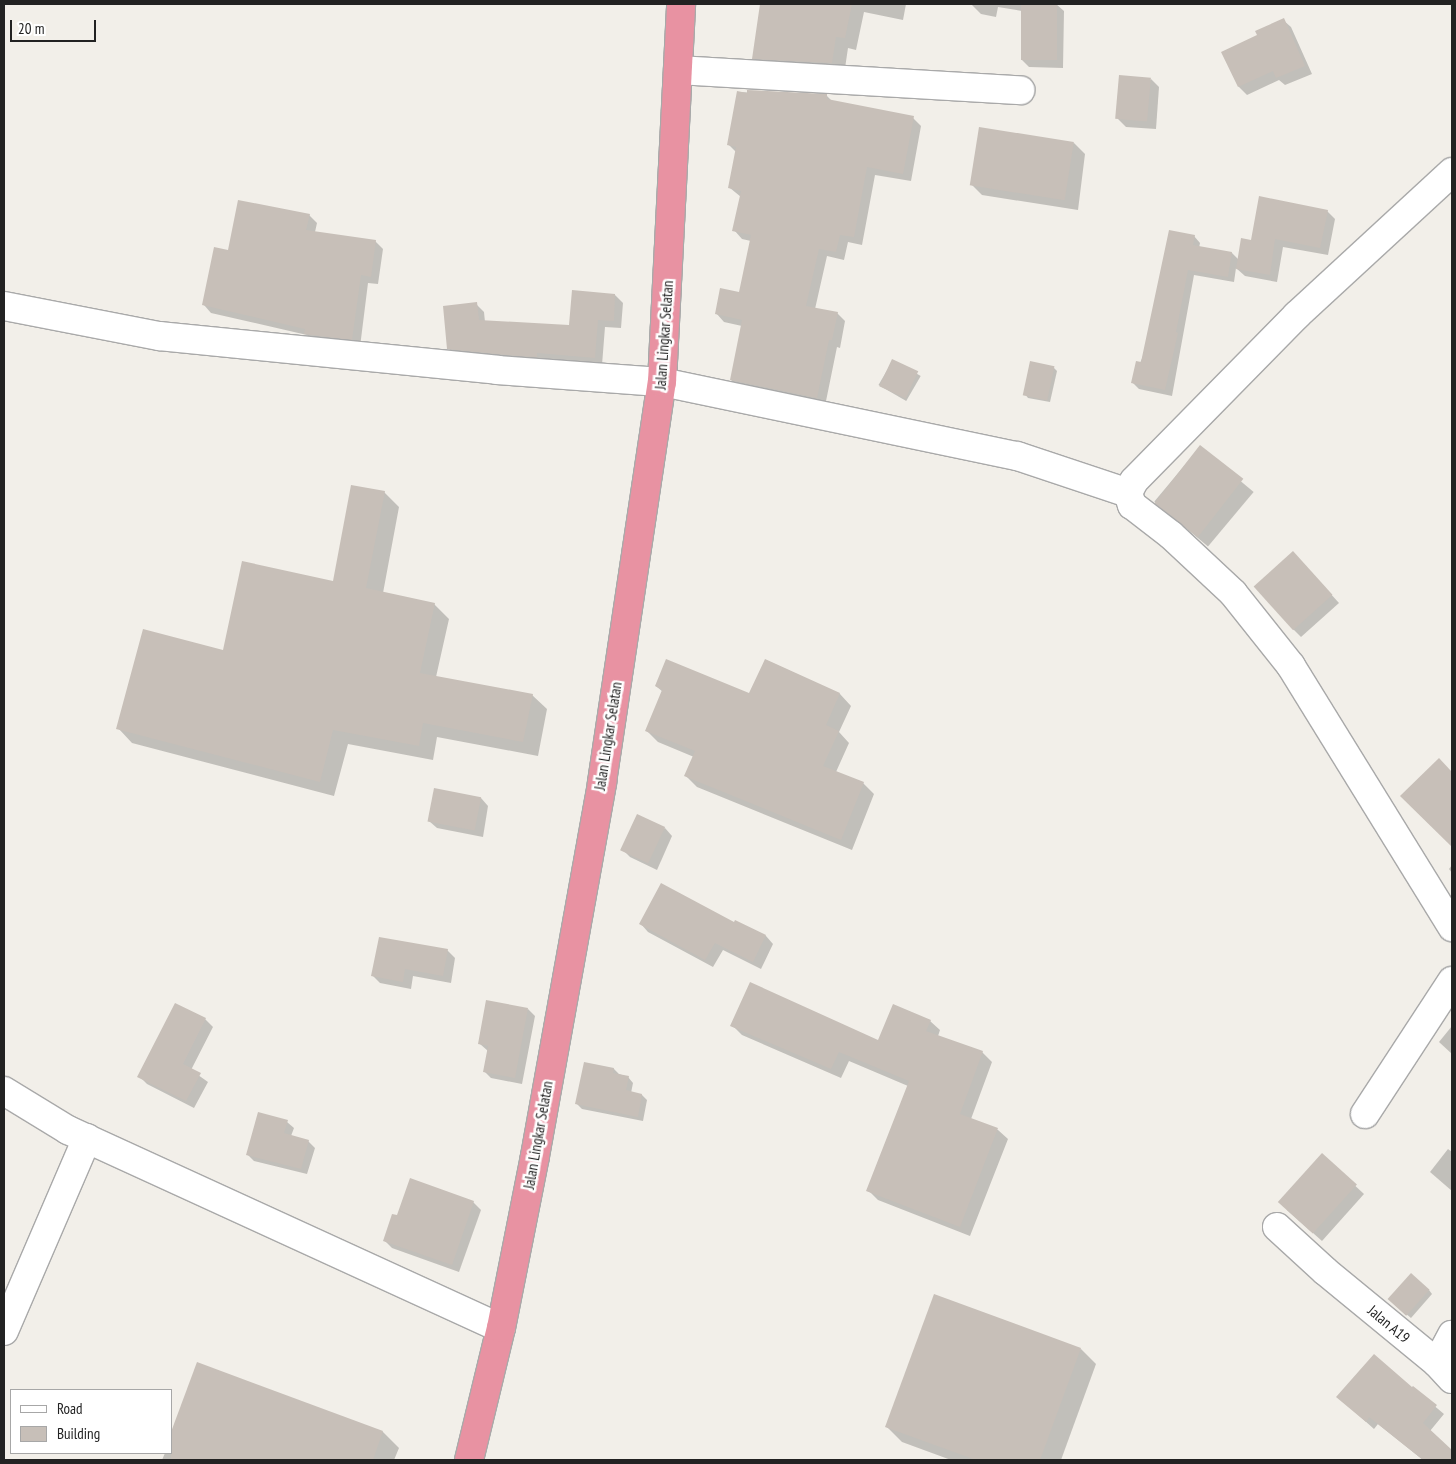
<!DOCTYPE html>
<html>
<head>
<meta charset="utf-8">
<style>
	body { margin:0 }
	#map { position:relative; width:1456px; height:1464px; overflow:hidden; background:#f2efe9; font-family:"PT Sans Narrow",sans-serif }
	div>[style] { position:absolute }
	.shadow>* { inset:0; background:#0003; transform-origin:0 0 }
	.building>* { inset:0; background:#c7bfb8; transform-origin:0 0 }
	.roads { filter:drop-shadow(1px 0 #a9a9a9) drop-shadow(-1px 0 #a9a9a9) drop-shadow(0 1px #a9a9a9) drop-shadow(0 -1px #a9a9a9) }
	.minor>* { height:28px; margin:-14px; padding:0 14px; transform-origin:14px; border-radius:14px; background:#fff }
	.highway>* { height:28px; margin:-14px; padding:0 14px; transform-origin:14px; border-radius:14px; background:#e892a2 }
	span { translate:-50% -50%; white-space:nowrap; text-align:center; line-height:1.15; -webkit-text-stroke:5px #fff; paint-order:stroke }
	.street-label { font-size:15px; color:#222 }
	.frame { position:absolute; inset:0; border:5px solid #222; pointer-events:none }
	.legend { position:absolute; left:10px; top:1389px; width:162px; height:65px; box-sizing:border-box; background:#fff; border:1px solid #a7a7a7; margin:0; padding:6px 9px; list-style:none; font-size:15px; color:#222 }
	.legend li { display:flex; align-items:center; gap:10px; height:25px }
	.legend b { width:25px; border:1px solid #a7a7a7 }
	.scale { position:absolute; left:10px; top:20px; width:86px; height:22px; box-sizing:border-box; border:2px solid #222; border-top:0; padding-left:6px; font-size:15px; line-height:18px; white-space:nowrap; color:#222; -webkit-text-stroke:4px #fff; paint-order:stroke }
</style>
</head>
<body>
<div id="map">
	<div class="shadow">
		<div style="clip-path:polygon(782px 4px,906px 4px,903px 20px,864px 12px,856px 50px,848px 48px,844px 75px,765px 70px,753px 58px,781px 10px)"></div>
		<div style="clip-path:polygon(971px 4px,1056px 4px,1064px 11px,1063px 68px,1029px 67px,1021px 59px,1022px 11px,998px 7px,996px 17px,981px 14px)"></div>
		<div style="clip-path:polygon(1283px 20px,1291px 27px,1312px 74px,1285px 85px,1279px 80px,1247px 95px,1239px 87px,1223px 53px,1259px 36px)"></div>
		<div style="clip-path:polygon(1151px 79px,1159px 87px,1156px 129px,1126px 127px,1118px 119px)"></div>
		<div style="clip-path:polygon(738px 92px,827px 96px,833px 102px,913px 118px,921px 126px,911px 181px,875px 175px,862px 245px,848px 242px,844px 260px,827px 256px,815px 309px,837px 313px,845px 321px,840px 348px,837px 347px,825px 406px,740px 388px,731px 380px,742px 326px,724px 322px,716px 313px,740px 293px,751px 241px,742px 239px,734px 230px,741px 197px,730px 188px,737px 153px,729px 145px)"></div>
		<div style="clip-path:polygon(1074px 143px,1085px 154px,1078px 210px,982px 195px,971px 184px)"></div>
		<div style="clip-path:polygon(1327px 211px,1335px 219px,1328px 255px,1283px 247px,1277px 282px,1245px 276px,1236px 268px,1234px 282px,1194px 275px,1172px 396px,1139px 389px,1132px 382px,1194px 236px,1200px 243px,1199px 248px,1232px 253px,1239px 260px,1252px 241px)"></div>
		<div style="clip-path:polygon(309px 215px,317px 223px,315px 232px,375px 241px,383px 249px,378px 284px,368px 283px,360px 347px,313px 341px,307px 335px,211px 313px,204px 305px,229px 251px)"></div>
		<div style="clip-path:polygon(615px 295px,623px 303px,621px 328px,605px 327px,602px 365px,457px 357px,449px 349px,476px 304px,484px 312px,485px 322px,571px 326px)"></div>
		<div style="left:893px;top:360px;width:32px;height:29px;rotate:30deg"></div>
		<div style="clip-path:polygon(1053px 367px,1057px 371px,1050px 402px,1028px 398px,1025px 394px)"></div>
		<div style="left:1200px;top:447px;width:70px;height:71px;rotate:40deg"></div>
		<div style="clip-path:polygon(384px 492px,399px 507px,383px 593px,434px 604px,449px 619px,436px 677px,532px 695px,547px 709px,538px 756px,437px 737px,433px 760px,348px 744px,334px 796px,132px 743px,118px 728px,224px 652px,334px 583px)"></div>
		<div style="clip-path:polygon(1300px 560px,1339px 603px,1301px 637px,1293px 629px)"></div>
		<div style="clip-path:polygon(766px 660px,840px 694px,851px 706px,839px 732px,849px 743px,836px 772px,863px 783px,874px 794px,852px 850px,697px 787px,686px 776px,694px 757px,658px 742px,647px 731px,663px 692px,656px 686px,750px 695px)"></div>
		<div style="clip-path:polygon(1439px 760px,1452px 774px,1452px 846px,1401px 796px)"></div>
		<div style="clip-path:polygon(481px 798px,488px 806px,483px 837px,437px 828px,429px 821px)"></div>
		<div style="clip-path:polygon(665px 828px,672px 836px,657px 870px,630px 857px,622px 849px)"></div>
		<div style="clip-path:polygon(1452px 865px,1452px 873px,1449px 869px)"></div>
		<div style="clip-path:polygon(736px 922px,766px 936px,773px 944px,761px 969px,723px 950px,713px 967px,648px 932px,641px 924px,735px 924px)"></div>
		<div style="clip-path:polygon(447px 950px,455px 958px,451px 983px,413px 976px,411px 989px,380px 983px,372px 975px)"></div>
		<div style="clip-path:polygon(528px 1009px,535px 1016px,522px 1084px,491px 1078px,484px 1071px,488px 1051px,480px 1044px)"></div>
		<div style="clip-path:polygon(205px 1019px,213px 1027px,191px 1070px,208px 1082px,194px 1108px,147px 1084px,139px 1076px)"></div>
		<div style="clip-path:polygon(930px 1021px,940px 1030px,938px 1036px,982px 1052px,992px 1062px,971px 1119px,998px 1130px,1008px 1139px,970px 1236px,878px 1200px,868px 1190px,908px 1086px,849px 1061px,841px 1078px,742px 1035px,732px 1025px,878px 1042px)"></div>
		<div style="clip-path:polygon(1452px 1026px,1452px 1054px,1439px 1042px)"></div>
		<div style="clip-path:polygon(585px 1064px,614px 1069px,619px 1074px,628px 1077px,633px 1083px,631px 1093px,642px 1095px,647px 1100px,643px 1121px,582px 1109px,577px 1104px)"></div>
		<div style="clip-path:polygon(287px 1122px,294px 1128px,291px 1136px,308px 1141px,315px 1148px,307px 1174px,254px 1161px,248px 1155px)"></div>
		<div style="clip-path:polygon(1448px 1149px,1452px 1152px,1452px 1191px,1430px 1172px)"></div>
		<div style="clip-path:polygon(1322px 1155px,1364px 1194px,1322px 1241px,1287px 1210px)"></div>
		<div style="clip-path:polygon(473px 1202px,481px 1210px,459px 1272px,392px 1248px,384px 1240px,398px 1217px)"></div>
		<div style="clip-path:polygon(1429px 1290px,1432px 1294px,1411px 1318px,1393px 1303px)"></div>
		<div style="clip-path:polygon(1081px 1349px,1096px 1364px,1061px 1460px,951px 1460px,902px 1442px,886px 1426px)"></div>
		<div style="clip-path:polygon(198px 1364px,383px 1432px,399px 1448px,394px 1460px,162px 1460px,165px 1453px,171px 1453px)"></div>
		<div style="clip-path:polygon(1413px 1388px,1444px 1414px,1430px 1431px,1452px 1452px,1452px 1460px,1423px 1460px,1378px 1424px,1374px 1429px,1346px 1404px)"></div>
	</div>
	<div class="building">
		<div style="clip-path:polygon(760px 4px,852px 4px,845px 38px,836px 37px,832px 63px,752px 59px)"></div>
		<div style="left:1021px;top:4px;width:36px;height:56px"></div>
		<div style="clip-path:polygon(1284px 18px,1305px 66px,1276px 78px,1273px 71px,1238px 87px,1221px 52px,1257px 35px,1255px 31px)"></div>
		<div style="left:1119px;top:75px;width:32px;height:44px;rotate:5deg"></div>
		<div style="clip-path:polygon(747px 90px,827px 94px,827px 99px,914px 116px,903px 174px,867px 167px,854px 237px,840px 235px,836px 252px,819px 249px,806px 306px,838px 312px,832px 340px,829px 340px,817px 398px,730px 380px,742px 320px,715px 314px,720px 288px,739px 292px,751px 235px,732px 231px,741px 191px,728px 188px,736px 147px,727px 145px,737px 91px,747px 93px)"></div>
		<div style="left:979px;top:127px;width:96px;height:59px;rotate:9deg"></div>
		<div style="clip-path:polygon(1259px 196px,1328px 210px,1320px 248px,1275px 239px,1270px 275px,1236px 269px,1241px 238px,1251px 240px)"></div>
		<div style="clip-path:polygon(238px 200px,310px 214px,306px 230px,376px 240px,371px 277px,361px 275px,352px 340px,304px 334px,305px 329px,202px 305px,214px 247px,228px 250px)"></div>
		<div style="clip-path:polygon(1169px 230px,1195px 235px,1193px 245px,1232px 252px,1228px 277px,1188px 270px,1176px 332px,1178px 333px,1165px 390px,1131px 383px,1136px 361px,1141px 362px)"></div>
		<div style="clip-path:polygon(572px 290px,615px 294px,614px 321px,598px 320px,595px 358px,537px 353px,537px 357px,519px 356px,447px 349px,443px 306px,477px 302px,479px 320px,569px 325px)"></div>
		<div style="left:892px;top:359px;width:29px;height:30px;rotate:25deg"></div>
		<div style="left:1030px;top:361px;width:25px;height:35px;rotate:12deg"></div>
		<div style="left:1200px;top:445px;width:55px;height:74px;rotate:38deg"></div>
		<div style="clip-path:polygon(351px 485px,385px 491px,366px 588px,435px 603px,420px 673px,533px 694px,523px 742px,423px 723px,419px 746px,333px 730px,320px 782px,116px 729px,143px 629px,223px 650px,242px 561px,333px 581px)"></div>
		<div style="left:1293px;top:551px;width:59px;height:53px;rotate:48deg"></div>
		<div style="clip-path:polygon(666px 659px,749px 693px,765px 659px,840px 693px,826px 725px,839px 731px,823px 766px,864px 782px,841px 840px,684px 776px,695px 751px,645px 731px,662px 690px,655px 686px)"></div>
		<div style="clip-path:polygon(1439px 758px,1452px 772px,1452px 847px,1400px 796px)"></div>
		<div style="left:434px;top:788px;width:48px;height:34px;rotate:11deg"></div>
		<div style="left:637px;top:814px;width:31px;height:40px;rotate:25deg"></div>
		<div style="clip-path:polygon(661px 883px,734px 922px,735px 920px,766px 935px,753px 962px,715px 943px,705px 960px,639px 924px)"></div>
		<div style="clip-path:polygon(379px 937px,448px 949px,443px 976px,405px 969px,403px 982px,371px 976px)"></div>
		<div style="clip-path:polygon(750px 982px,878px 1040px,893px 1004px,931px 1020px,926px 1031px,983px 1051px,960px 1114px,998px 1128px,960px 1227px,866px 1191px,909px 1081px,839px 1052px,831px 1069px,730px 1026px)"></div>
		<div style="clip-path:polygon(486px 1000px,528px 1008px,515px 1078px,483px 1072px,488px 1046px,478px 1044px)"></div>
		<div style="clip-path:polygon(175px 1003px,206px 1018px,183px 1064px,201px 1073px,186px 1101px,137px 1077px)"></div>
		<div style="clip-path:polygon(584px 1062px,614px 1068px,613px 1073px,629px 1076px,626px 1090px,642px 1094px,638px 1117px,575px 1104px)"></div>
		<div style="clip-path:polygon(258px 1112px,288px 1120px,284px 1133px,309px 1140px,301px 1169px,246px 1155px)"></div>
		<div style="left:1322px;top:1153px;width:47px;height:66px;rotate:42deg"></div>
		<div style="clip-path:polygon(410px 1178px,474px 1201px,452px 1265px,383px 1241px,392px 1214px,397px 1215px)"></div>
		<div style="left:1411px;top:1273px;width:25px;height:35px;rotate:42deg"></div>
		<div style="clip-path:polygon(934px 1294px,1081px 1348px,1040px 1460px,976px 1460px,885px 1427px)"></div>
		<div style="clip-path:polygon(1374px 1354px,1412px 1387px,1413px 1386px,1437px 1405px,1423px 1423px,1452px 1450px,1452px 1460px,1423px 1460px,1369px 1417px,1366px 1422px,1336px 1397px)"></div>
		<div style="clip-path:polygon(197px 1362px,383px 1431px,373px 1460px,171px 1460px,171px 1432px)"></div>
	</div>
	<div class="roads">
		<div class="minor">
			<div style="left:679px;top:70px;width:342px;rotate:3.4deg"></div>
			<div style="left:1452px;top:172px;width:211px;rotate:137.3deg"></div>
			<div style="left:1297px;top:315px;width:233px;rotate:134.5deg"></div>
			<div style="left:1134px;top:481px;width:13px;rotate:117deg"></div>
			<div style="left:1128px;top:493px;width:13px;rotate:72deg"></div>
			<div style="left:1132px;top:505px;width:49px;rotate:37.6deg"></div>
			<div style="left:1171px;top:535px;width:85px;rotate:43.1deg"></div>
			<div style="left:1233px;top:593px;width:93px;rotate:51.5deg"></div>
			<div style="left:1291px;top:666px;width:307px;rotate:58.3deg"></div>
			<div style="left:4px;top:306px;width:158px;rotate:11deg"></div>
			<div style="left:159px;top:336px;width:340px;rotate:5.7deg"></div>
			<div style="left:497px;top:370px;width:165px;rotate:4.2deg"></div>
			<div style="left:662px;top:382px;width:363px;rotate:11.8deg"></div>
			<div style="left:1017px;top:456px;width:117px;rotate:18.4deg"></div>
			<div style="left:4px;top:1091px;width:75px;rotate:31.4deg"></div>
			<div style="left:68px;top:1130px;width:476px;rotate:24.6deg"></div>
			<div style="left:1365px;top:1114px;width:159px;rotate:-56.8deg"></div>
			<div style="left:1277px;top:1227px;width:65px;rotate:42.5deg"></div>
			<div style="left:1325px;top:1271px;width:145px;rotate:39.4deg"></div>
			<div style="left:1437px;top:1363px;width:22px;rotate:47deg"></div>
			<div style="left:4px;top:1331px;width:210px;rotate:-66.7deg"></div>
			<div style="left:1437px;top:1363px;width:32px;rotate:-62deg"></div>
		</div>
		<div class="highway">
			<div style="left:469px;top:1460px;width:136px;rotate:-76.4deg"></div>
			<div style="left:501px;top:1328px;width:175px;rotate:-78.8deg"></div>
			<div style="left:535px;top:1156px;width:380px;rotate:-79.8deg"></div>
			<div style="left:602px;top:782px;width:404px;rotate:-81.5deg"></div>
			<div style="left:662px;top:382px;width:378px;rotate:-87.1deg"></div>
		</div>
	</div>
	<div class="street-label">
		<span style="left:664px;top:335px;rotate:-86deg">Jalan Lingkar Selatan</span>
		<span style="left:608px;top:736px;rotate:-81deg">Jalan Lingkar Selatan</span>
		<span style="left:538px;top:1135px;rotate:-80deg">Jalan Lingkar Selatan</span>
		<span style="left:1389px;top:1324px;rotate:40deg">Jalan A19</span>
	</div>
	<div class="frame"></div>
	<ul class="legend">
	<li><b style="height:6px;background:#fff"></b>Road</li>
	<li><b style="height:14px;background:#c7bfb8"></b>Building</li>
	</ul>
	<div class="scale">20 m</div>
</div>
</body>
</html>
